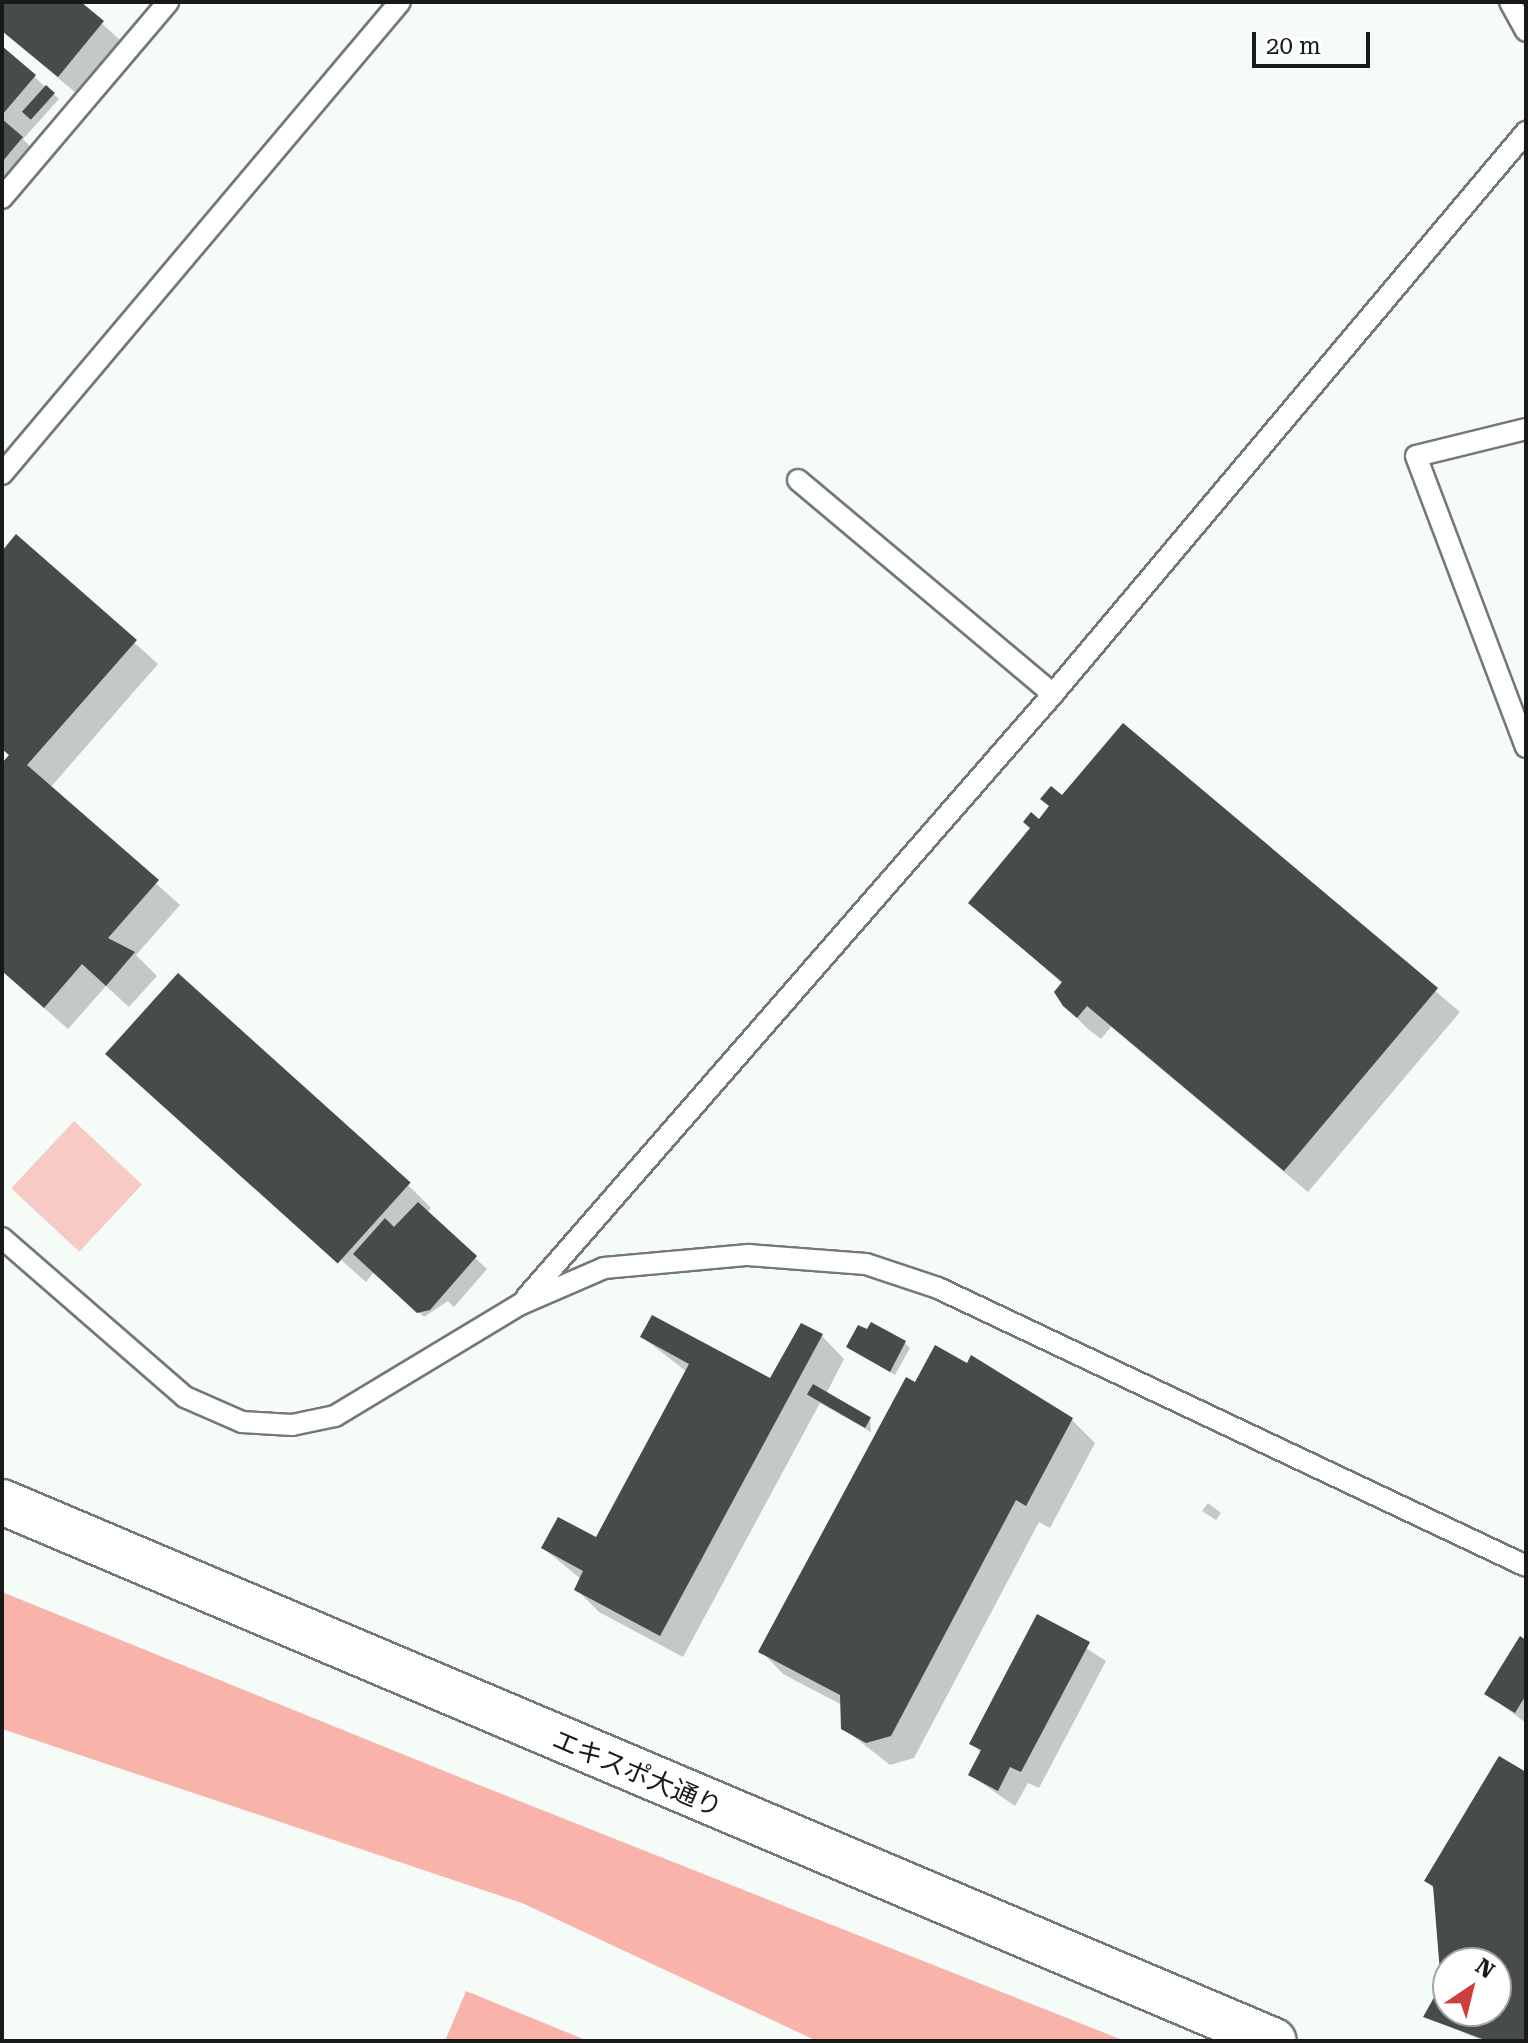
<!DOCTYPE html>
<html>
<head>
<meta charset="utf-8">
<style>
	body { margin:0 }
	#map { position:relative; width:1528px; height:2043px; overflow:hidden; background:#f5fcf8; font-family:"Roboto Serif","Noto Sans JP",serif }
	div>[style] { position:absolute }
	.green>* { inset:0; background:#f9b3ab }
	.water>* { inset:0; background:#f7cac5; transform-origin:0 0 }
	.shadow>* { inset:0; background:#0003 }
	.building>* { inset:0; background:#474c49; transform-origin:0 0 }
	.roads { filter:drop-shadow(2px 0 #747976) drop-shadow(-2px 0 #747976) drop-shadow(0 2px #747976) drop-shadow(0 -2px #747976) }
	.lane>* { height:20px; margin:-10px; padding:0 10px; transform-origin:10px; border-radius:10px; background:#fff }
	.secondary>* { height:44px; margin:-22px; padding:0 22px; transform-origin:22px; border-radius:22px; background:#fff }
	span { translate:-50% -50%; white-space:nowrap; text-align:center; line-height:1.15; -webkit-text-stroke:8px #fff; paint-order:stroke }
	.street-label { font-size:26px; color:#181a19 }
	.frame { position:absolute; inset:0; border:4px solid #181a19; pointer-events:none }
	.north { position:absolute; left:1432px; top:1947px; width:80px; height:80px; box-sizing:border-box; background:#fff; border:2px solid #a3a3a3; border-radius:50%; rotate:35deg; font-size:22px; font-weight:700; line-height:32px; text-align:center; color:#181a19 }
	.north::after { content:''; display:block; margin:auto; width:28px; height:36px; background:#cd3f3c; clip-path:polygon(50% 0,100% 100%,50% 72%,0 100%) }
	.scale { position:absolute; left:1252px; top:32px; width:118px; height:36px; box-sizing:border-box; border:4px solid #181a19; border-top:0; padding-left:10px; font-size:24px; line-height:28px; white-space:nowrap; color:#181a19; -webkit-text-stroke:6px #fff; paint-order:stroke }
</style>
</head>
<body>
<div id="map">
	<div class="green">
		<div style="clip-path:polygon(2px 1592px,469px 1781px,1125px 2041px,817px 2041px,522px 1903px,2px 1729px)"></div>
		<div style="clip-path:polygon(466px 1991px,588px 2041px,445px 2041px)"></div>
	</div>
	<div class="water">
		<div style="left:74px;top:1121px;width:93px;height:92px;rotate:43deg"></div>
	</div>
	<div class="shadow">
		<div style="clip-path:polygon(2px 2px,78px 2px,120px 40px,76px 93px,2px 31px)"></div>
		<div style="clip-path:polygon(2px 48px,59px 99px,23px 139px,45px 161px,2px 211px)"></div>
		<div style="clip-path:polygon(17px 537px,158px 664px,50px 788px,180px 905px,136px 955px,157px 976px,129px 1007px,106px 986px,68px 1029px,2px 971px,2px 766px,10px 756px,2px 749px,2px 554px)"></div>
		<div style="clip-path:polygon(1123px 726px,1460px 1012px,1308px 1192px,1111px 1027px,1101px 1039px,1088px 1029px,1064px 1005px,1063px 984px,970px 902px)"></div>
		<div style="clip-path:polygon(110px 1056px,408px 1185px,431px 1208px,427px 1213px,487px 1269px,454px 1307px,448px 1301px,424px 1317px,374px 1272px,366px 1282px)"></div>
		<div style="clip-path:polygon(822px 1336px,844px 1359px,826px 1394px,870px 1420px,871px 1432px,820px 1403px,683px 1657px,599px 1612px,576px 1589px,581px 1579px,543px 1548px,597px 1540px,687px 1372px,642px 1337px,771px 1381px)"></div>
		<div style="clip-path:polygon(905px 1343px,910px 1348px,895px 1375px,848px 1347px)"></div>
		<div style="clip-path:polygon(968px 1366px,1072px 1420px,1095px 1443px,1050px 1528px,1039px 1522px,914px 1758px,890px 1765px,843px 1728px,842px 1705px,783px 1674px,761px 1651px,915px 1385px)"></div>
		<div style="clip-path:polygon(1208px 1503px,1221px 1513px,1216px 1520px,1202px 1511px)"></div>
		<div style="clip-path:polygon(1038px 1617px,1106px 1661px,1039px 1788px,1028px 1783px,1015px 1806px,970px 1775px,981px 1753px,972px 1743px)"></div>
		<div style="clip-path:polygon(1526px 1643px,1526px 1723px,1487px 1694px)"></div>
		<div style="clip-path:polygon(evenodd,1526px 1774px,1526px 2041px,1483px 2041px,1425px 2016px,1443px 1985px,1435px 1890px,1426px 1880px,1526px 1774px,1448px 1963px,1496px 1963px,1496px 2011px,1448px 2011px,1448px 1963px)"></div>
	</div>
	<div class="building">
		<div style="clip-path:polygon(2px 2px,81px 2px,104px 21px,58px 77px,2px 31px)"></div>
		<div style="clip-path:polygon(2px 46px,36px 75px,2px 115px)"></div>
		<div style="left:46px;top:85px;width:12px;height:36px;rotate:42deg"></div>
		<div style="clip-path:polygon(2px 119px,23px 137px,2px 162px)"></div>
		<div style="clip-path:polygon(16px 534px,137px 640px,27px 765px,159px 880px,108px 938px,135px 952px,106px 986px,82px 964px,44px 1008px,2px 971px,2px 763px,9px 755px,2px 749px,2px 551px)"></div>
		<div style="clip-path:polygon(1123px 723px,1438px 988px,1284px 1171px,1087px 1006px,1077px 1018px,1063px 1006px,1054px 992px,1062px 982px,968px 903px,1030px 828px,1023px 822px,1031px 812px,1039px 819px,1049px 806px,1040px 799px,1051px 786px,1062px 795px)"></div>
		<div style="left:178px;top:973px;width:313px;height:109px;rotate:42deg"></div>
		<div style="clip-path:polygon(418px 1202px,477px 1256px,430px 1310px,417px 1313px,353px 1254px,385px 1218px,394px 1227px)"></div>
		<div style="clip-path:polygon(652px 1315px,770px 1378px,801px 1323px,823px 1334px,660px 1636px,574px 1590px,583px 1571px,541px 1548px,558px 1517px,596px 1537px,689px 1364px,640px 1337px)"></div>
		<div style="clip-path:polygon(871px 1322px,906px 1341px,890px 1372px,846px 1347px,858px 1325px,867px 1329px)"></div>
		<div style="clip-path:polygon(935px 1345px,967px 1363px,971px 1355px,1073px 1418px,1026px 1506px,1016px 1500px,891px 1736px,866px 1743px,841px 1729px,840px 1695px,758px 1652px,906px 1377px,915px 1382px)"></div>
		<div style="left:813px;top:1384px;width:67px;height:12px;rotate:30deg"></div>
		<div style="clip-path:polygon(1037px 1614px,1090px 1642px,1021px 1772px,1010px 1767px,998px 1791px,968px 1775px,981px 1750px,969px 1744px)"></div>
		<div style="clip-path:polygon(1520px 1636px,1526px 1640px,1526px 1695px,1515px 1713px,1484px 1694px)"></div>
		<div style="clip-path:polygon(evenodd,1499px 1756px,1526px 1772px,1526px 2041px,1488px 2041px,1423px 2017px,1441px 1985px,1433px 1886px,1424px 1881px,1499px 1756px,1448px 1963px,1496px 1963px,1496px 2011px,1448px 2011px,1448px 1963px)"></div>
	</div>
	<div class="roads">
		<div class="lane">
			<div style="left:1510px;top:2px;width:33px;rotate:61deg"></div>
			<div style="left:2px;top:198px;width:257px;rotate:-49.7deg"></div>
			<div style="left:1526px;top:429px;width:113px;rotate:166.2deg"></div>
			<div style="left:1416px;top:456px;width:311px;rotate:69.3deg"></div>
			<div style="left:2px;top:474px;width:617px;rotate:-49.86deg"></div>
			<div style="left:798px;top:480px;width:333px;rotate:40deg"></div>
			<div style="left:2px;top:1238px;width:242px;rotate:41deg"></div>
			<div style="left:185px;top:1397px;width:62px;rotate:23.7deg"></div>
			<div style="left:242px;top:1422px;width:50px;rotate:3.4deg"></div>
			<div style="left:292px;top:1425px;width:44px;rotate:-11.8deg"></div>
			<div style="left:335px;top:1416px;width:217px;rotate:-31.1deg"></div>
			<div style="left:521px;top:1304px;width:90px;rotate:-23.4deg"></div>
			<div style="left:604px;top:1268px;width:145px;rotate:-5.2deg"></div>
			<div style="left:748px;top:1255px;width:118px;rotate:4.4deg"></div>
			<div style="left:866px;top:1264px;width:76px;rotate:18.4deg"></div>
			<div style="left:938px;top:1288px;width:650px;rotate:25.3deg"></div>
			<div style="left:526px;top:1298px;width:802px;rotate:-48.89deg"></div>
			<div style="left:1053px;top:694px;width:735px;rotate:-49.91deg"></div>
		</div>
		<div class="secondary">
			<div style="left:2px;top:1502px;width:1381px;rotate:22.96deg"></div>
		</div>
	</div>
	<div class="street-label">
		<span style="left:637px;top:1774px;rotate:23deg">エキスポ大通り</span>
	</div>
	<div class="frame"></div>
	<div class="north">N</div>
	<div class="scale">20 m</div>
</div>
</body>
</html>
